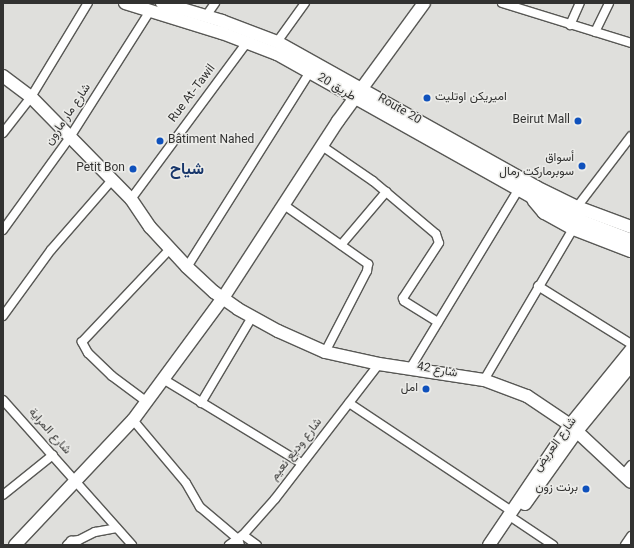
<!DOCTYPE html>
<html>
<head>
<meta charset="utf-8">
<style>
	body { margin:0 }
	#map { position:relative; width:634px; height:548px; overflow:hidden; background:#dfdfdc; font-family:Georgia,Vazirmatn,serif }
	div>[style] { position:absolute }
	.roads { filter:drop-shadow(1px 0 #585855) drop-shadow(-1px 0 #585855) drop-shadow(0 1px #585855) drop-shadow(0 -1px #585855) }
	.street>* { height:8px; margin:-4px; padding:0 4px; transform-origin:4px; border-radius:4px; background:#fff }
	.secondary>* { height:12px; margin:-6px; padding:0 6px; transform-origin:6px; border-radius:6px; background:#fff }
	.highway>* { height:16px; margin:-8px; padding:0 8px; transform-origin:8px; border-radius:8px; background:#fff }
	.dots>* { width:11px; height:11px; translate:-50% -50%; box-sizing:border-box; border:2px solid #ecece9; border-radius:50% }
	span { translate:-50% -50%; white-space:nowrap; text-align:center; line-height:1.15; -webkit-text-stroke:3px #ecece9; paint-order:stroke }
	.street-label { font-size:12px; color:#323231 }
	.poi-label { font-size:12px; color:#323231 }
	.left { translate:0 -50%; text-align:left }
	.right { translate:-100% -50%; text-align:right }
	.district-label { font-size:16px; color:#17366b; font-weight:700 }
	.frame { position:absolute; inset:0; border:4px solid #323231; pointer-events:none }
</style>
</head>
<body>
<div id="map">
	<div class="roads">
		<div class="street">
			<div style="left:502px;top:3px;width:135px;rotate:17.2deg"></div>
			<div style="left:206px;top:16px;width:16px;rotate:-55deg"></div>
			<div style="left:570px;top:25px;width:24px;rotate:-66deg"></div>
			<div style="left:595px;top:32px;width:32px;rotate:-64deg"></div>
			<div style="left:277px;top:42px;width:48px;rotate:-54.3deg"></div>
			<div style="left:3px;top:133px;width:46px;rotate:-52.1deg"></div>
			<div style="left:31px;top:97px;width:110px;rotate:-58.8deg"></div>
			<div style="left:322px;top:146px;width:62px;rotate:34.5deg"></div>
			<div style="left:373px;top:181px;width:82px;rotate:40.1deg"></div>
			<div style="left:436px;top:234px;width:9px;rotate:72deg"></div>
			<div style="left:439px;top:243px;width:66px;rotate:123.2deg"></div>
			<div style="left:403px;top:298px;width:3px;rotate:72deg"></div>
			<div style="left:404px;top:301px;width:40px;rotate:32deg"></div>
			<div style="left:131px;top:199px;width:195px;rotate:-53.5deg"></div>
			<div style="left:284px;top:205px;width:103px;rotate:35.1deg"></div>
			<div style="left:368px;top:264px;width:7px;rotate:98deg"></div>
			<div style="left:367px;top:271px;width:91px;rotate:117.4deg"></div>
			<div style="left:577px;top:207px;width:89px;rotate:-52.7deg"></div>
			<div style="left:3px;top:230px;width:115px;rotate:-54.2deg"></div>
			<div style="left:70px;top:137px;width:149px;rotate:-57.6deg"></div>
			<div style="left:341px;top:245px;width:70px;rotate:-49.7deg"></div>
			<div style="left:187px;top:267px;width:231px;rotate:-57.8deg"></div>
			<div style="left:538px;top:286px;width:110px;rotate:31.9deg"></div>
			<div style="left:3px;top:316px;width:82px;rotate:-54deg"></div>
			<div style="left:51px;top:250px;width:93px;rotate:-48.9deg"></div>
			<div style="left:411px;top:367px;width:207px;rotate:-58.8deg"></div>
			<div style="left:163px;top:379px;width:162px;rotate:31.3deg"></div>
			<div style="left:484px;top:380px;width:178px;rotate:-59.5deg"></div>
			<div style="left:3px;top:400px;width:194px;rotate:48.3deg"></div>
			<div style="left:147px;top:402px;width:44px;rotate:-143.4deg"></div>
			<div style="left:112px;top:376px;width:33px;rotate:-136deg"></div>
			<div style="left:88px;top:353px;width:13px;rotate:-119deg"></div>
			<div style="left:82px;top:342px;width:128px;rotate:-46.6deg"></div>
			<div style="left:201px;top:403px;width:100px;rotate:-59.3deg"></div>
			<div style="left:349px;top:403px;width:193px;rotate:33.6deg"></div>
			<div style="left:133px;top:420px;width:82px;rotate:49.9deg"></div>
			<div style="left:186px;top:483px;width:28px;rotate:60deg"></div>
			<div style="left:200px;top:507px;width:50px;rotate:40.1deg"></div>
			<div style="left:238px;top:539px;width:6px;rotate:72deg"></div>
			<div style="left:623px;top:475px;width:13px;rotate:-51deg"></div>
			<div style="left:3px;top:495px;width:64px;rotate:-38.7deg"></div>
			<div style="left:514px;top:519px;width:47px;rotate:33.7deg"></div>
			<div style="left:243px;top:535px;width:17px;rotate:36deg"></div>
			<div style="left:67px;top:545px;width:6px;rotate:-45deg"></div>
			<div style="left:71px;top:541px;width:8px;rotate:-7deg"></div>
			<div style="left:79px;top:540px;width:18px;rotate:-27deg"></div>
			<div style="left:95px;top:532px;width:22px;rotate:-10deg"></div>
			<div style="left:229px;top:545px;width:17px;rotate:-36deg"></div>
			<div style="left:243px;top:535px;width:48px;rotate:-48.4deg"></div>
			<div style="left:275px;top:499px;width:170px;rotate:-52.4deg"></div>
			<div style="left:625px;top:545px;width:11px;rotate:-56deg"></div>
		</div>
		<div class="secondary">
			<div style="left:125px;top:3px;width:102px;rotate:17.2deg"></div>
			<div style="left:222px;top:33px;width:59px;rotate:20.9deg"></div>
			<div style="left:277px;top:54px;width:296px;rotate:29.3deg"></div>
			<div style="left:535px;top:199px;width:52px;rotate:25.1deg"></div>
			<div style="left:582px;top:221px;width:53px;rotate:21.2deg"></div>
			<div style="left:162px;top:3px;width:63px;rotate:16.7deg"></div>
			<div style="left:222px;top:21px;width:59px;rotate:20.9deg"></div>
			<div style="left:277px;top:42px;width:297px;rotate:29.2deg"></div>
			<div style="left:536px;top:187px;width:46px;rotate:26deg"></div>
			<div style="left:577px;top:207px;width:58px;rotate:20.3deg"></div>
			<div style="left:3px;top:76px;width:35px;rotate:37deg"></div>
			<div style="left:31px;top:97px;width:143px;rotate:45.6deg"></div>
			<div style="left:131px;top:199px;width:34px;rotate:56deg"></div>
			<div style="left:150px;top:227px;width:54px;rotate:47.2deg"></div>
			<div style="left:187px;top:267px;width:37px;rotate:43deg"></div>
			<div style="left:214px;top:292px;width:29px;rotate:35deg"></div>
			<div style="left:238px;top:309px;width:46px;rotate:28.8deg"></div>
			<div style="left:278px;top:331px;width:51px;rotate:24.1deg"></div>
			<div style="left:325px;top:352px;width:55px;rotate:12.5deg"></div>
			<div style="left:379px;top:364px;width:106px;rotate:8.7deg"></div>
			<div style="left:484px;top:380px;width:46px;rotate:20.4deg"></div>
			<div style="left:527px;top:396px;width:52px;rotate:34deg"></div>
			<div style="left:570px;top:425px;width:83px;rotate:43.1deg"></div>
			<div style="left:525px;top:504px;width:90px;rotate:-54.5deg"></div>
			<div style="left:577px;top:431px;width:85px;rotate:-50.7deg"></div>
			<div style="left:15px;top:545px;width:172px;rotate:-46.7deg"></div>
			<div style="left:133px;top:420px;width:152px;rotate:-53.6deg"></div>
			<div style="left:223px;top:298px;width:211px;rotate:-57deg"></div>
			<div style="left:338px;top:121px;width:146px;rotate:-53.9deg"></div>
			<div style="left:489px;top:545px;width:145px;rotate:-56deg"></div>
			<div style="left:570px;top:425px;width:97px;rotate:-50.9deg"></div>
		</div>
		<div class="highway">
			<div style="left:535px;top:199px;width:16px;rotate:50deg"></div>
			<div style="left:545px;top:211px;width:33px;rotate:29deg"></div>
			<div style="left:574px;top:227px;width:61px;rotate:21.1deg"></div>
		</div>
	</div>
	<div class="dots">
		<div style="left:427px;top:98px;background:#0f51bc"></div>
		<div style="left:578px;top:121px;background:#0f51bc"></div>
		<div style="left:160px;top:141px;background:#0f51bc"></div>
		<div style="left:582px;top:166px;background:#0f51bc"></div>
		<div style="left:133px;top:169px;background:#0f51bc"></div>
		<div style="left:426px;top:389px;background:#0f51bc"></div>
		<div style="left:586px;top:489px;background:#0f51bc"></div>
	</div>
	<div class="street-label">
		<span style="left:336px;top:88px;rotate:31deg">طريق 20</span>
		<span style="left:193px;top:94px;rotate:-53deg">Rue At-Tawil</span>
		<span style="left:399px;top:110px;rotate:30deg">Route 20</span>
		<span style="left:69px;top:115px;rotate:-56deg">شارع مار مارون</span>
		<span style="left:437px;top:371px;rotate:10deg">شارع 42</span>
		<span style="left:49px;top:432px;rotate:48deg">شارع المراية</span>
		<span style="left:556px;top:445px;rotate:-54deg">شارع العريض</span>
		<span style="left:297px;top:450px;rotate:-52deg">شارع وديع نعيم</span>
	</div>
	<div class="poi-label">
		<span class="left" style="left:435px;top:98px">اميريكن اوتليت</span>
		<span class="right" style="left:570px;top:121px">Beirut Mall</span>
		<span class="left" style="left:168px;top:141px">Bâtiment Nahed</span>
		<span class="right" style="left:574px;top:166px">أسواق<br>سوبرماركت رمال</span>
		<span class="right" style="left:125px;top:169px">Petit Bon</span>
		<span class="right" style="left:418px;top:389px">امل</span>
		<span class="right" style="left:578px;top:489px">برنت زون</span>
	</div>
	<div class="district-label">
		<span style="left:187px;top:171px">شياح</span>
	</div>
	<div class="frame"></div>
</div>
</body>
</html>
